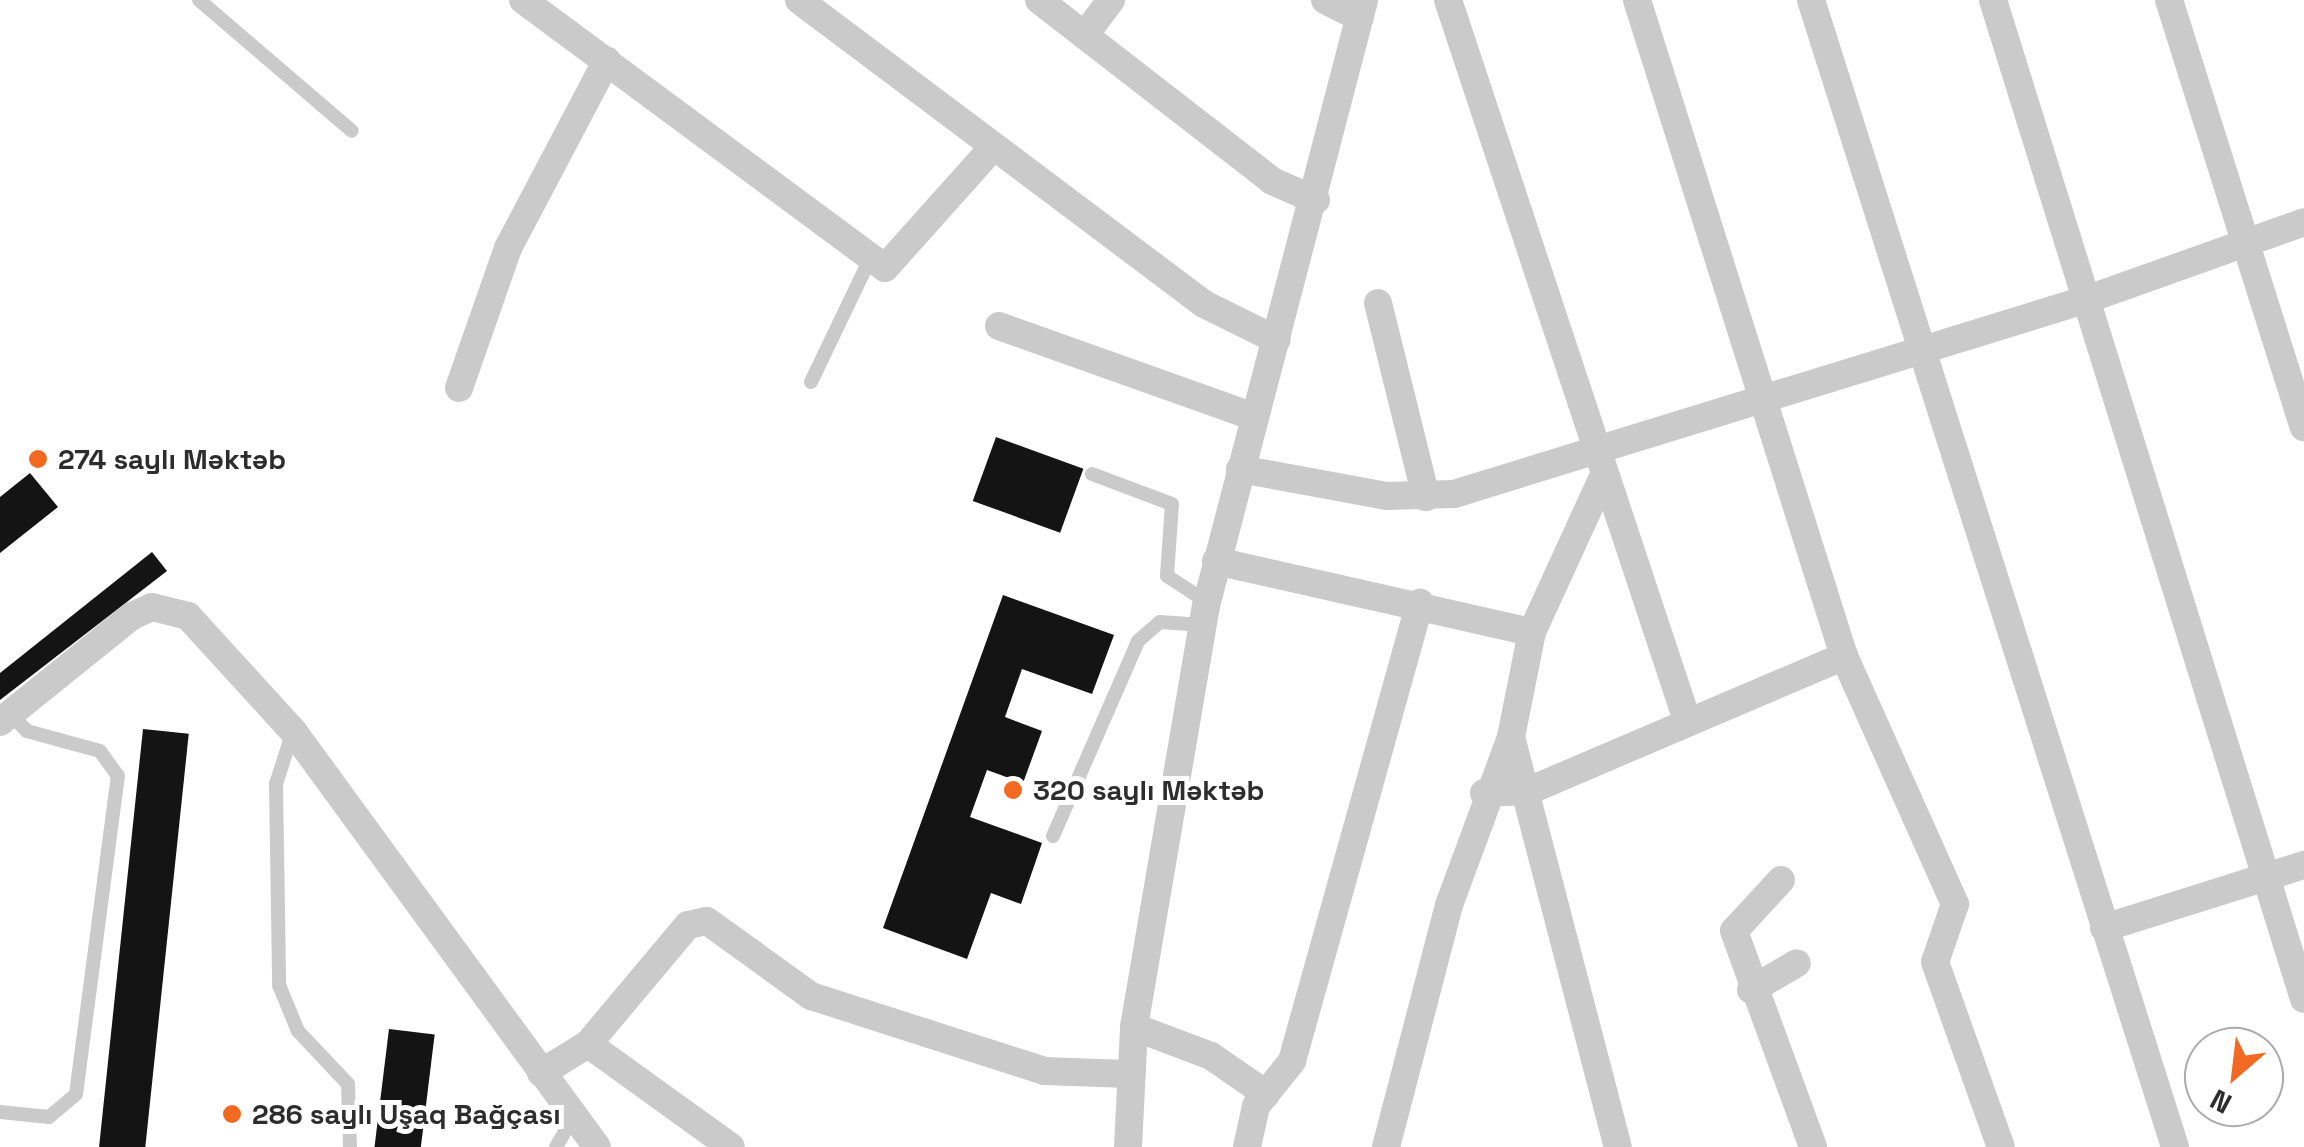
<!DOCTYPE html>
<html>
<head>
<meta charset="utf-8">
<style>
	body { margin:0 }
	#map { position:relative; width:2304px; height:1147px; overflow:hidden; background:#fff; font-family:"Space Grotesk",sans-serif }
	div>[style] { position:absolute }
	.building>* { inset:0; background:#141414; transform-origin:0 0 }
	.service>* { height:14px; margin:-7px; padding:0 7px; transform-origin:7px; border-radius:7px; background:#cacaca }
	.minor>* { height:28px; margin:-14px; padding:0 14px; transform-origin:14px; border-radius:14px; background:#cacaca }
	.dots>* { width:28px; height:28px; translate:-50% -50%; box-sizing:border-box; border:5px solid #fff; border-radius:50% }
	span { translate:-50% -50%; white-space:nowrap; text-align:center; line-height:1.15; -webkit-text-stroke:10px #fff; paint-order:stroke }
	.poi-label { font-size:28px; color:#2d2d2d; font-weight:700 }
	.left { translate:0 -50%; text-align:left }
	.north { position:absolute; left:2184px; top:1027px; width:100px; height:100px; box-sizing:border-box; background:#fff; border:2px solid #ababab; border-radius:50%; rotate:208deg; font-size:28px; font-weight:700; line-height:40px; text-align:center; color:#2d2d2d }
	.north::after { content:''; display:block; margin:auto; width:35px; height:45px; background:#f26a21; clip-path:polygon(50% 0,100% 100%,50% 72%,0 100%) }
</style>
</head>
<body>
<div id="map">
	<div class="building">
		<div style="left:996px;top:437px;width:93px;height:68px;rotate:20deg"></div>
		<div style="clip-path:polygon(30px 473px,58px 507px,0 553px,0 497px)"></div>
		<div style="clip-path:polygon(152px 552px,167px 571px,0 700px,0 673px)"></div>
		<div style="clip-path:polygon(1003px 595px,1114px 635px,1092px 694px,1022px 669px,1005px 717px,1042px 731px,1023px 783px,987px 770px,970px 817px,1042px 843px,1021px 904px,991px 893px,967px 959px,883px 928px)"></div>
		<div style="left:143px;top:729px;width:46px;height:421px;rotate:6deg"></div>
		<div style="left:389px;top:1029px;width:46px;height:119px;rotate:7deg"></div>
	</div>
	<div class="service">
		<div style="left:199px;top:0;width:201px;rotate:40.6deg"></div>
		<div style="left:811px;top:382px;width:132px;rotate:-64.4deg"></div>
		<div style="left:1092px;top:474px;width:85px;rotate:20.6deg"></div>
		<div style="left:1172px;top:504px;width:72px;rotate:94deg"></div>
		<div style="left:1167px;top:576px;width:48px;rotate:33deg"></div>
		<div style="left:293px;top:731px;width:56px;rotate:107.8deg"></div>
		<div style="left:276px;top:784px;width:201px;rotate:89.1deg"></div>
		<div style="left:279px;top:985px;width:50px;rotate:67.6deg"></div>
		<div style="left:298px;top:1031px;width:73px;rotate:46.7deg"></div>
		<div style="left:348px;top:1084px;width:63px;rotate:88.2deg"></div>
		<div style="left:1053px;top:836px;width:213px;rotate:-66.4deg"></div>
		<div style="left:1138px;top:641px;width:29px;rotate:-41deg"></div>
		<div style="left:1160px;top:622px;width:43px;rotate:4deg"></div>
		<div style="left:0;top:1112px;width:49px;rotate:5.8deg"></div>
		<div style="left:49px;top:1117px;width:35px;rotate:-40deg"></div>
		<div style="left:76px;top:1094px;width:321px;rotate:-82.5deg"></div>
		<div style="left:118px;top:776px;width:31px;rotate:-126deg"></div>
		<div style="left:100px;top:751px;width:76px;rotate:-164.7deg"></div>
		<div style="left:27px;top:731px;width:24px;rotate:-135deg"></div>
		<div style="left:556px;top:1147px;width:34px;rotate:-60deg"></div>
	</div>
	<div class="minor">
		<div style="left:523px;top:0;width:450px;rotate:36.5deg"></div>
		<div style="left:885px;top:268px;width:162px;rotate:-48.2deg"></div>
		<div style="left:799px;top:0;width:506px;rotate:36.89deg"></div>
		<div style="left:1204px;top:304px;width:81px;rotate:26.3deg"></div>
		<div style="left:1039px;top:0;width:295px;rotate:37.8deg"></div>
		<div style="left:1272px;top:181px;width:48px;rotate:23.4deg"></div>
		<div style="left:1325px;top:0;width:39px;rotate:27deg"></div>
		<div style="left:1448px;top:0;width:755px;rotate:71.64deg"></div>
		<div style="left:1637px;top:0;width:688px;rotate:72.49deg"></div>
		<div style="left:1844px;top:656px;width:272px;rotate:65.9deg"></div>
		<div style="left:1955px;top:904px;width:61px;rotate:109deg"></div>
		<div style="left:1935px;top:962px;width:196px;rotate:70.4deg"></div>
		<div style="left:1811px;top:0;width:1203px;rotate:72.39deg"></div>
		<div style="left:1993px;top:0;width:1046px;rotate:72.71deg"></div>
		<div style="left:2169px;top:0;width:448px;rotate:72.5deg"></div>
		<div style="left:1085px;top:35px;width:44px;rotate:-53.4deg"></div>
		<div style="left:1378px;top:303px;width:200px;rotate:76.1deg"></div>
		<div style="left:999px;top:326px;width:271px;rotate:19.6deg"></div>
		<div style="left:459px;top:388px;width:148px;rotate:-70.7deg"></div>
		<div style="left:508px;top:248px;width:212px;rotate:-62.2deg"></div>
		<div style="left:1240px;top:469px;width:149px;rotate:10.4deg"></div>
		<div style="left:1387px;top:496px;width:67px;rotate:-1.7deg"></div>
		<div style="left:1454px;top:494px;width:666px;rotate:-17.1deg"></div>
		<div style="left:2091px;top:298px;width:226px;rotate:-19.6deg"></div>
		<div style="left:1216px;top:561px;width:324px;rotate:12.7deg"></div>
		<div style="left:0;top:722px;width:169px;rotate:-38.8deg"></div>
		<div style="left:132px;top:616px;width:22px;rotate:-24deg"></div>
		<div style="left:152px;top:607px;width:37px;rotate:14deg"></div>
		<div style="left:188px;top:616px;width:156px;rotate:47.6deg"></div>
		<div style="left:293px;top:731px;width:515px;rotate:53.84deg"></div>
		<div style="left:1511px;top:737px;width:424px;rotate:75.4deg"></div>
		<div style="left:1484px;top:793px;width:44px;rotate:-2.6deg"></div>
		<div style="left:1528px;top:791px;width:344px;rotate:-23.1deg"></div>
		<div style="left:1781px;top:880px;width:69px;rotate:132.7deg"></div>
		<div style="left:1734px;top:931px;width:230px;rotate:69.9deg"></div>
		<div style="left:2104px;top:928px;width:210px;rotate:-17.5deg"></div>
		<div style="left:1751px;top:990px;width:53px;rotate:-30.4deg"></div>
		<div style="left:1134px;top:1027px;width:82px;rotate:20.6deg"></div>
		<div style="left:1211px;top:1056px;width:67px;rotate:34.6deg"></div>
		<div style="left:588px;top:1044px;width:176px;rotate:35.8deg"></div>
		<div style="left:541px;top:1073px;width:55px;rotate:-31.7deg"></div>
		<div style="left:588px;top:1044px;width:155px;rotate:-50deg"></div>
		<div style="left:688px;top:925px;width:19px;rotate:-12deg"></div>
		<div style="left:707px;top:921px;width:128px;rotate:35.8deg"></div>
		<div style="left:811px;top:996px;width:245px;rotate:17.8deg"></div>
		<div style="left:1044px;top:1071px;width:84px;rotate:2deg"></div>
		<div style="left:1128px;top:1147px;width:120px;rotate:-87.1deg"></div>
		<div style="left:1134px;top:1027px;width:431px;rotate:-80.3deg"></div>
		<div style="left:1207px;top:602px;width:622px;rotate:-75.38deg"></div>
		<div style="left:1247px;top:1147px;width:42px;rotate:-77.6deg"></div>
		<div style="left:1256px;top:1106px;width:58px;rotate:-51.3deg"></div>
		<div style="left:1292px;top:1061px;width:476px;rotate:-74.4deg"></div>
		<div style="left:1386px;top:1147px;width:250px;rotate:-75.4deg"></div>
		<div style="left:1449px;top:905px;width:179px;rotate:-69.7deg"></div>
		<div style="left:1511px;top:737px;width:107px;rotate:-78.7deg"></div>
		<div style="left:1532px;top:632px;width:168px;rotate:-65.4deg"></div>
	</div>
	<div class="dots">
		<div style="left:38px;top:459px;background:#f26a21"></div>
		<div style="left:1013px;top:790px;background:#f26a21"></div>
		<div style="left:232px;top:1114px;background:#f26a21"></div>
	</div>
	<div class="poi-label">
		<span class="left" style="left:58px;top:459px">274 saylı Məktəb</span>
		<span class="left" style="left:1033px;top:790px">320 saylı Məktəb</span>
		<span class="left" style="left:252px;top:1114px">286 saylı Uşaq Bağçası</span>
	</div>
	<div class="north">N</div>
</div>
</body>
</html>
